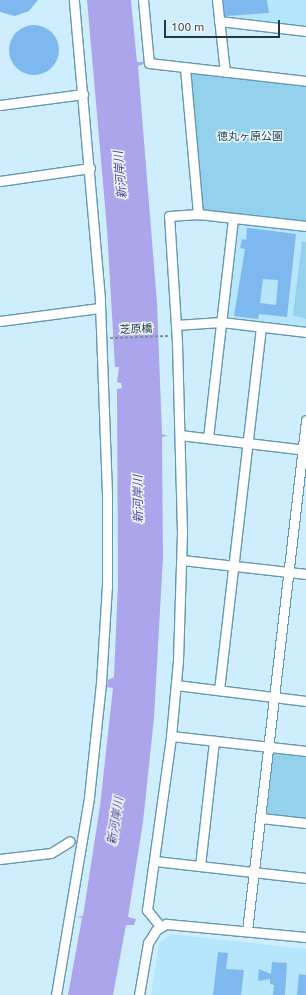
<!DOCTYPE html>
<html>
<head>
<meta charset="utf-8">
<style>
	body { margin:0 }
	#map { position:relative; width:306px; height:995px; overflow:hidden; background:#cfeefd; font-family:Ubuntu,"Noto Sans JP",sans-serif }
	div>[style] { position:absolute }
	.built>* { inset:0; background:#b6e6fc }
	.green>* { inset:0; background:#93d1ed }
	.water>* { inset:0; background:#aca5eb }
	.building>* { inset:0; background:#7db8ee }
	.round { border-radius:50% }
	.path>* { height:1.5px; margin-top:-0.75px; transform-origin:0; background:repeating-linear-gradient(90deg,#77919d 0 3px,transparent 0 5px) }
	.roads { filter:drop-shadow(1px 0 #6698ae) drop-shadow(-1px 0 #6698ae) drop-shadow(0 1px #6698ae) drop-shadow(0 -1px #6698ae) }
	.minor>* { height:9px; margin:-4.5px; padding:0 4.5px; transform-origin:4.5px; border-radius:4.5px; background:#fff }
	span { translate:-50% -50%; white-space:nowrap; text-align:center; line-height:1.15; -webkit-text-stroke:3px #eef8fc; paint-order:stroke }
	.park-label { font-size:11px; color:#1e4555 }
	.street-label { font-size:11px; color:#233842 }
	.water-label { font-size:12px; color:#504194; font-style:italic }
	.scale { position:absolute; left:164px; top:20px; width:116px; height:18px; box-sizing:border-box; border:2px solid #233842; border-top:0; padding-left:5px; font-size:12px; line-height:14px; white-space:nowrap; color:#233842; -webkit-text-stroke:3px #eef8fc; paint-order:stroke }
</style>
</head>
<body>
<div id="map">
	<div class="built">
		<div style="clip-path:polygon(220px 0,306px 0,306px 28px,224px 18px)"></div>
		<div style="clip-path:polygon(238px 223px,306px 231px,306px 330px,227px 320px,225px 317px,236px 226px)"></div>
		<div style="clip-path:polygon(171px 934px,306px 949px,306px 995px,151px 995px,159px 943px)"></div>
	</div>
	<div class="green">
		<div style="clip-path:polygon(192px 73px,306px 86px,306px 223px,203px 211px,201px 209px,189px 76px)"></div>
		<div style="clip-path:polygon(302px 241px,306px 242px,306px 319px,293px 315px)"></div>
		<div style="clip-path:polygon(275px 751px,306px 755px,306px 821px,267px 816px,264px 813px,271px 754px)"></div>
	</div>
	<div class="water">
		<div style="clip-path:polygon(87px 0,131px 0,137px 62px,143px 62px,144px 64px,138px 66px,157px 303px,162px 434px,168px 436px,162px 437px,163px 557px,154px 718px,143px 822px,128px 917px,136px 919px,134px 925px,126px 925px,113px 995px,68px 995px,82px 918px,76px 917px,83px 916px,100px 806px,113px 688px,107px 687px,108px 680px,114px 677px,118px 584px,117px 389px,122px 388px,121px 383px,117px 382px,119px 367px,115px 367px,107px 229px)"></div>
	</div>
	<div class="building">
		<div style="clip-path:polygon(0 0,38px 0,29px 11px,15px 16px,0 12px)"></div>
		<div style="clip-path:polygon(223px 0,267px 0,269px 13px,225px 16px)"></div>
		<div class="round" style="left:9px;top:25px;width:50px;height:50px"></div>
		<div style="clip-path:polygon(evenodd,247px 228px,296px 234px,287px 317px,259px 314px,258px 319px,234px 316px,245px 249px,240px 248px,242px 239px,246px 240px,247px 228px,263px 279px,278px 280px,276px 305px,260px 303px,263px 279px)"></div>
		<div style="clip-path:polygon(218px 952px,228px 953px,226px 969px,244px 970px,241px 995px,213px 995px)"></div>
		<div style="clip-path:polygon(272px 962px,287px 963px,285px 995px,273px 995px,274px 985px,270px 984px,270px 979px,258px 981px,259px 969px,271px 974px)"></div>
		<div style="clip-path:polygon(299px 974px,306px 975px,306px 995px,297px 995px)"></div>
	</div>
	<div class="path">
		<div style="left:110px;top:338px;width:58px;rotate:-2deg"></div>
	</div>
	<div class="roads">
		<div class="minor">
			<div style="left:143px;top:0;width:63px;rotate:84.6deg"></div>
			<div style="left:149px;top:63px;width:158px;rotate:6.5deg"></div>
			<div style="left:217px;top:0;width:72px;rotate:83.7deg"></div>
			<div style="left:219px;top:21px;width:88px;rotate:6.6deg"></div>
			<div style="left:185px;top:68px;width:147px;rotate:84.9deg"></div>
			<div style="left:0;top:105px;width:84px;rotate:-7.5deg"></div>
			<div style="left:0;top:181px;width:91px;rotate:-8.2deg"></div>
			<div style="left:0;top:321px;width:100px;rotate:-7.5deg"></div>
			<div style="left:176px;top:325px;width:45px;rotate:-3.8deg"></div>
			<div style="left:221px;top:322px;width:86px;rotate:6.7deg"></div>
			<div style="left:180px;top:435px;width:127px;rotate:6.8deg"></div>
			<div style="left:208px;top:438px;width:221px;rotate:-83.5deg"></div>
			<div style="left:182px;top:560px;width:125px;rotate:6.4deg"></div>
			<div style="left:176px;top:685px;width:131px;rotate:7deg"></div>
			<div style="left:219px;top:690px;width:365px;rotate:-83.4deg"></div>
			<div style="left:171px;top:736px;width:136px;rotate:6.3deg"></div>
			<div style="left:261px;top:818px;width:45px;rotate:6.3deg"></div>
			<div style="left:0;top:859px;width:51px;rotate:-6.7deg"></div>
			<div style="left:51px;top:853px;width:22px;rotate:-32deg"></div>
			<div style="left:155px;top:861px;width:152px;rotate:6.4deg"></div>
			<div style="left:200px;top:866px;width:126px;rotate:-83.6deg"></div>
			<div style="left:160px;top:926px;width:21px;rotate:-129deg"></div>
			<div style="left:147px;top:910px;width:176px;rotate:-82.1deg"></div>
			<div style="left:171px;top:736px;width:76px;rotate:-84.7deg"></div>
			<div style="left:178px;top:660px;width:127px;rotate:-88.2deg"></div>
			<div style="left:182px;top:533px;width:191px;rotate:-91.5deg"></div>
			<div style="left:177px;top:342px;width:126px;rotate:-93.6deg"></div>
			<div style="left:169px;top:216px;width:29px;rotate:-4deg"></div>
			<div style="left:198px;top:214px;width:109px;rotate:6.3deg"></div>
			<div style="left:247px;top:931px;width:514px;rotate:-83.41deg"></div>
			<div style="left:56px;top:995px;width:201px;rotate:-80.5deg"></div>
			<div style="left:89px;top:797px;width:115px;rotate:-84deg"></div>
			<div style="left:101px;top:683px;width:97px;rotate:-86.5deg"></div>
			<div style="left:107px;top:586px;width:92px;rotate:-90deg"></div>
			<div style="left:107px;top:494px;width:195px;rotate:-92.1deg"></div>
			<div style="left:100px;top:299px;width:300px;rotate:-95deg"></div>
			<div style="left:139px;top:995px;width:53px;rotate:-80.2deg"></div>
			<div style="left:148px;top:943px;width:15px;rotate:-58deg"></div>
			<div style="left:156px;top:930px;width:12px;rotate:-31deg"></div>
			<div style="left:166px;top:924px;width:141px;rotate:5.3deg"></div>
		</div>
	</div>
	<div class="park-label">
		<span style="left:250px;top:136px">徳丸ヶ原公園</span>
	</div>
	<div class="street-label">
		<span style="left:136px;top:329px;rotate:-2deg">芝原橋</span>
	</div>
	<div class="water-label">
		<span style="left:120px;top:175px;rotate:-95deg">新河岸川</span>
		<span style="left:138px;top:499px;rotate:-91deg">新河岸川</span>
		<span style="left:115px;top:821px;rotate:-81deg">新河岸川</span>
	</div>
	<div class="scale">100 m</div>
</div>
</body>
</html>
